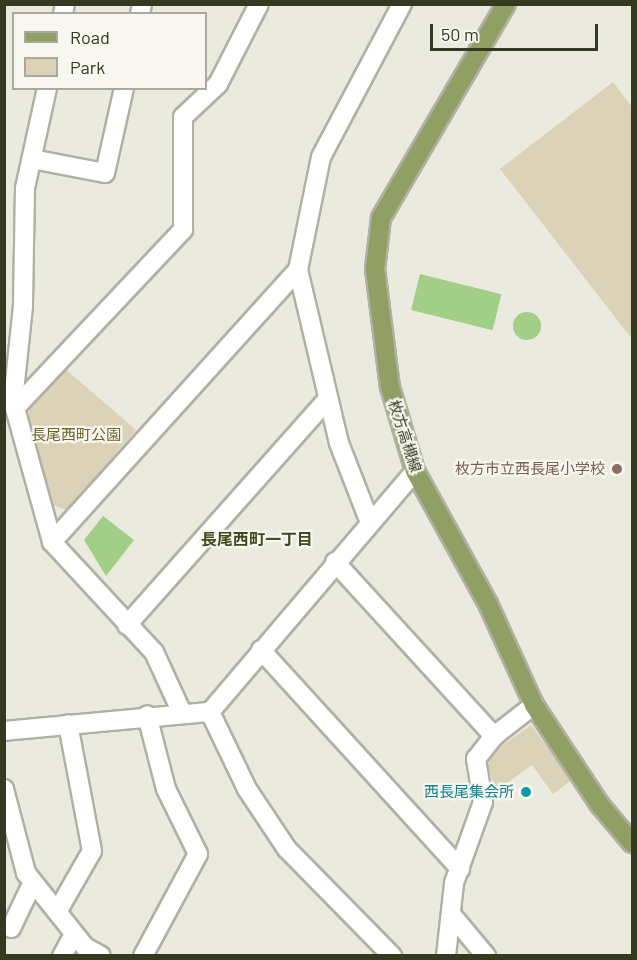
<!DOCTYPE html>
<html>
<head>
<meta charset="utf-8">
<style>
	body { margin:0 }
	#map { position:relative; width:637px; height:960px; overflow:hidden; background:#eaeadf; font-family:Barlow,"Noto Sans JP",sans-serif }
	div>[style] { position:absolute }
	.green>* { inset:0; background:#dbd2b8 }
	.water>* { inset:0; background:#a2cf87; transform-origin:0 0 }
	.round { border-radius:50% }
	.roads { filter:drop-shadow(2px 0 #b0b1a2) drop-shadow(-2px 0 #b0b1a2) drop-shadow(0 2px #b0b1a2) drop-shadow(0 -2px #b0b1a2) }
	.minor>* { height:18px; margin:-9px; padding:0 9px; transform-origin:9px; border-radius:9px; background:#fff }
	.major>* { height:18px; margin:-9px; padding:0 9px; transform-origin:9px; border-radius:9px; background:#929f64 }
	.dots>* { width:16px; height:16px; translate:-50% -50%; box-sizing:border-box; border:3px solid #f7f6ef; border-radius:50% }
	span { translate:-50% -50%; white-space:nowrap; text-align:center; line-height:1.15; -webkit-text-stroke:4.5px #f7f6ef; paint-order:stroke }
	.park-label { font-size:15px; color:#6f662b }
	.street-label { font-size:15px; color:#343920 }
	.education-label { font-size:15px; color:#785e54 }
	.right { translate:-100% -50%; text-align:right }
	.culture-label { font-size:15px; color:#0d838f }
	.neighbourhood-label { font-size:16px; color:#404b1d; font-weight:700 }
	.frame { position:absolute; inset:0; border:6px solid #343920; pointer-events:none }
	.legend { position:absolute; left:12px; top:12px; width:195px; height:78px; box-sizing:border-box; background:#f7f6ef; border:2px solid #a9aa9c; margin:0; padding:8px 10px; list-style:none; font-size:18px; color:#343920 }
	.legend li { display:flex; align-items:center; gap:12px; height:30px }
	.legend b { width:30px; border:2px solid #a9aa9c }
	.scale { position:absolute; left:430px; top:24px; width:168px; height:27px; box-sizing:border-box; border:3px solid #343920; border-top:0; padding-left:8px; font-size:18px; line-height:21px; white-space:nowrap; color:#343920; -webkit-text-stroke:4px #f7f6ef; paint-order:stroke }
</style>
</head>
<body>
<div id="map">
	<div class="green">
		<div style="clip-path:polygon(613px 82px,632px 107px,632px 339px,500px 169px)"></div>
		<div style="clip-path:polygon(63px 367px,136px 430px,67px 510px,53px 505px,28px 419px,30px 406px)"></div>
		<div style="clip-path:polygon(531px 725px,572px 780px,553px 794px,532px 765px,497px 790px,488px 770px,490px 754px)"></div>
	</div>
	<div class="water">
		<div style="left:420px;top:274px;width:84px;height:37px;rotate:14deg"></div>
		<div class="round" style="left:513px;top:312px;width:28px;height:28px"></div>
		<div style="clip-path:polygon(103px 516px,134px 540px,106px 576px,84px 540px)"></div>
	</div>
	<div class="roads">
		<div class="minor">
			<div style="left:63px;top:14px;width:10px;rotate:-79deg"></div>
			<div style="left:140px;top:14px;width:10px;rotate:-79deg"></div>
			<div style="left:47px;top:88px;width:102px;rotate:102.4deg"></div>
			<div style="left:25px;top:188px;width:118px;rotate:91deg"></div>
			<div style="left:23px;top:306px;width:96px;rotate:96deg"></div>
			<div style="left:13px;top:401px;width:146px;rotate:74.5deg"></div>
			<div style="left:52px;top:542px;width:150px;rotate:47.2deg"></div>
			<div style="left:154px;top:652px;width:65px;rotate:65.4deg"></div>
			<div style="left:32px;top:159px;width:74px;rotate:10.9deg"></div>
			<div style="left:105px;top:173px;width:87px;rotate:-77.4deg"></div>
			<div style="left:15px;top:408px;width:245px;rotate:-46.7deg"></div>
			<div style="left:183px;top:230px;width:113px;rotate:-90deg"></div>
			<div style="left:183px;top:117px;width:48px;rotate:-43.3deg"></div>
			<div style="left:218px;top:84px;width:90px;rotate:-62.9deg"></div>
			<div style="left:369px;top:520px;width:83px;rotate:-111.3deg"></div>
			<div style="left:339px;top:443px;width:178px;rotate:-103.3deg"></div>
			<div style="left:298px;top:270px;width:115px;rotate:-78.5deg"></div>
			<div style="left:321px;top:157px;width:173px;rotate:-62.1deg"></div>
			<div style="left:52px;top:542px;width:367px;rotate:-47.9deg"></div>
			<div style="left:335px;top:562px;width:236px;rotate:47.6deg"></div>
			<div style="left:127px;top:625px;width:302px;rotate:-48.4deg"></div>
			<div style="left:261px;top:650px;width:296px;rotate:47.7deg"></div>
			<div style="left:210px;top:712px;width:316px;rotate:-49.6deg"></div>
			<div style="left:4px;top:731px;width:207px;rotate:-5.3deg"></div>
			<div style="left:210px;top:712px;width:85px;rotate:64.3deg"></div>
			<div style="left:247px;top:789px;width:72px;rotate:56.3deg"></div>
			<div style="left:287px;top:849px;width:150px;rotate:45.5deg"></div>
			<div style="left:4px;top:789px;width:87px;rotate:75.3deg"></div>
			<div style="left:26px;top:873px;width:95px;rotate:51.4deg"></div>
			<div style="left:85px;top:947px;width:18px;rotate:29deg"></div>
			<div style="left:57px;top:912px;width:70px;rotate:-60.2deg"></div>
			<div style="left:92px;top:851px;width:129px;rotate:-100.7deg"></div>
			<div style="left:451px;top:914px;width:55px;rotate:50.2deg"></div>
			<div style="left:11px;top:928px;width:51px;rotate:-64.4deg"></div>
			<div style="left:62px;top:956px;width:25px;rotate:-61deg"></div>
			<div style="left:143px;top:956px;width:116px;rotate:-61.7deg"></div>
			<div style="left:198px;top:854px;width:72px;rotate:-116.2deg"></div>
			<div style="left:166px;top:789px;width:76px;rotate:-104.4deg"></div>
			<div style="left:446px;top:956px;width:73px;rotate:-83.7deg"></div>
			<div style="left:454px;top:883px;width:86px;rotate:-70.3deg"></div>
			<div style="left:483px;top:802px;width:44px;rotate:-99.2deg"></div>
			<div style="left:476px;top:759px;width:29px;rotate:-52deg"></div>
			<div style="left:494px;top:736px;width:51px;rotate:-37.8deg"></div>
		</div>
		<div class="major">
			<div style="left:506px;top:4px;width:248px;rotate:120.3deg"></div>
			<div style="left:381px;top:218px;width:51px;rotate:96.7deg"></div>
			<div style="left:375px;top:269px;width:119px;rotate:82.8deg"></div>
			<div style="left:390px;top:387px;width:88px;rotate:73.4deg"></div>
			<div style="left:415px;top:471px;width:152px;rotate:61.2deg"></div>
			<div style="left:488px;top:604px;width:111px;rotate:65.5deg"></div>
			<div style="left:534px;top:705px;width:120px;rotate:56.6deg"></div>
			<div style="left:600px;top:805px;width:50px;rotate:49.9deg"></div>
		</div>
	</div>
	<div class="dots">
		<div style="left:617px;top:469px;background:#8d6e63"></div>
		<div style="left:526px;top:792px;background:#0f9aa8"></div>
	</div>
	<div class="park-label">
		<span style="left:76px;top:435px">長尾西町公園</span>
	</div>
	<div class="street-label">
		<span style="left:405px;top:436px;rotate:72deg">枚方高槻線</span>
	</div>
	<div class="education-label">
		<span class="right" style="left:605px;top:469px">枚方市立西長尾小学校</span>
	</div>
	<div class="culture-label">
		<span class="right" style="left:514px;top:792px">西長尾集会所</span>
	</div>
	<div class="neighbourhood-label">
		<span style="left:257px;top:539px">長尾西町一丁目</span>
	</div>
	<div class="frame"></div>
	<ul class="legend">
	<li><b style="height:8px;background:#929f64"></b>Road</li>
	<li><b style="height:16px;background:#dbd2b8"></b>Park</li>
	</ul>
	<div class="scale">50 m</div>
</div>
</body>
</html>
